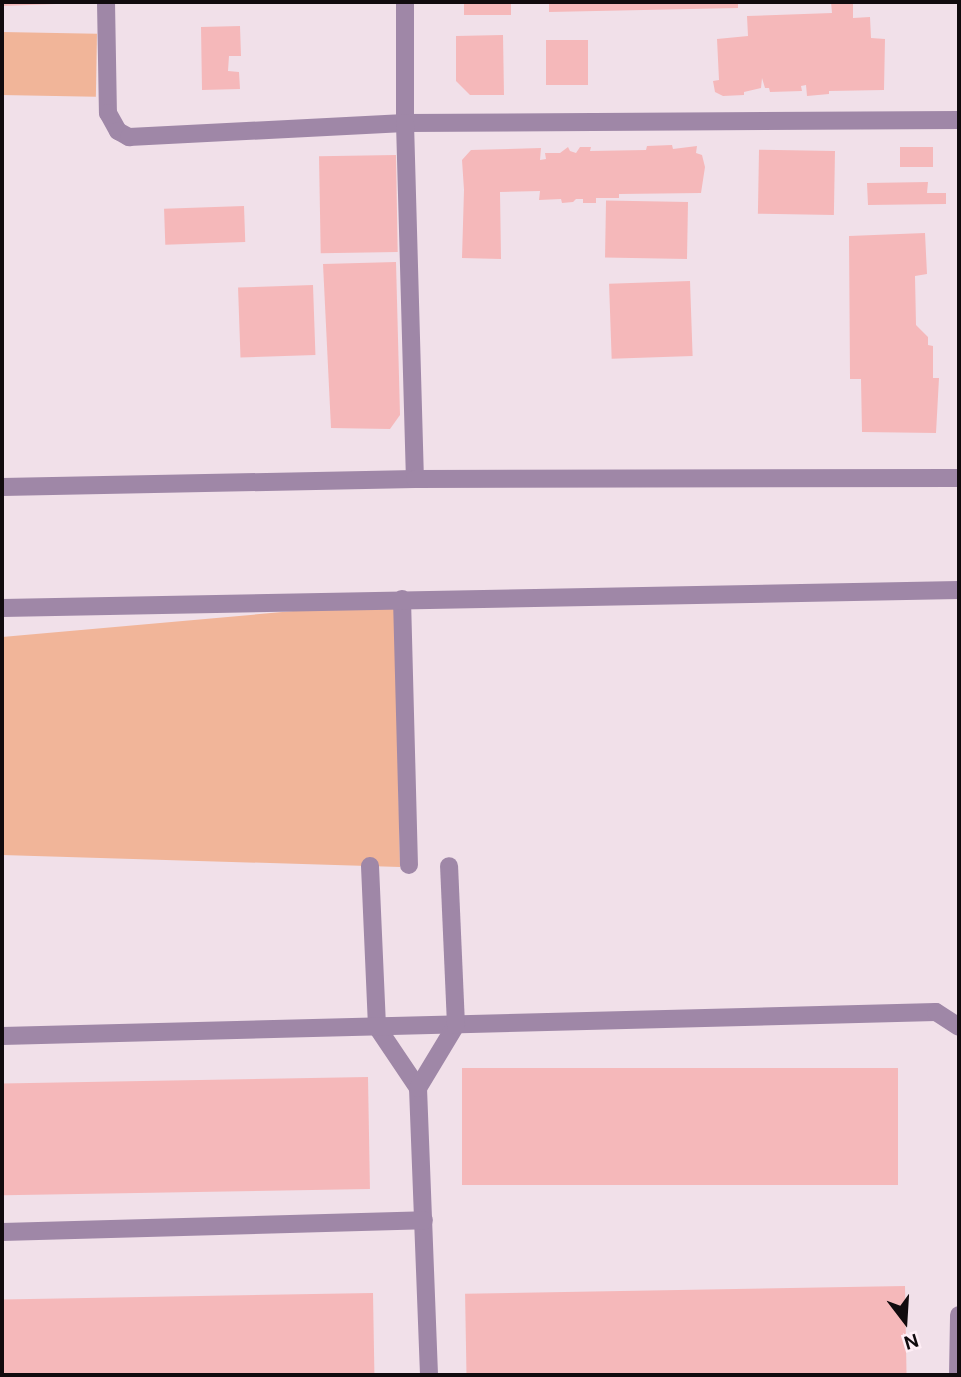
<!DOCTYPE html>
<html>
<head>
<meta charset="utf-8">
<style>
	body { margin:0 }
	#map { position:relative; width:961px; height:1377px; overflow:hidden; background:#f1e0e9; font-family:"DM Sans",sans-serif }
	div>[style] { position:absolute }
	.green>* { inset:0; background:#f1b599; transform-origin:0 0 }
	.building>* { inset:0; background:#f5b8ba; transform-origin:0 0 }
	.minor>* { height:18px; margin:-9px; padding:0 9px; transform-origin:9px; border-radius:9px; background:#9f87a7 }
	span { translate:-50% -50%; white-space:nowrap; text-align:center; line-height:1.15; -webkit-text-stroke:7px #ffeef6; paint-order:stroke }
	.frame { position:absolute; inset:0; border:4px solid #110b0e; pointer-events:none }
	.north { position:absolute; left:870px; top:1286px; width:70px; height:70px; -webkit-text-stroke:5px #ffeef6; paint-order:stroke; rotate:163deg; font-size:19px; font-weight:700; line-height:28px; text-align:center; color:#110b0e }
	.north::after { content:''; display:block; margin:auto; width:24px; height:32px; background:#110b0e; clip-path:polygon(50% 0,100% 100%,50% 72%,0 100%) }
</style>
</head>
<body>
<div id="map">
	<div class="green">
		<div style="left:2px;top:32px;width:95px;height:63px;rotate:1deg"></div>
		<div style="clip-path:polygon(395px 602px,400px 867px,2px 855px,2px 637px)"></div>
	</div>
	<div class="building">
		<div style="clip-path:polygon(2px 2px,56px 2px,56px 4px,2px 6px)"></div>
		<div style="left:464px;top:2px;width:47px;height:13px"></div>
		<div style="clip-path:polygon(549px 2px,738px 2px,738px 8px,549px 12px)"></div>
		<div style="clip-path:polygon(831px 2px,853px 2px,853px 18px,870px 17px,871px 38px,885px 39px,884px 90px,829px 91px,829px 94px,807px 96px,806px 85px,801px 86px,802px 91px,770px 92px,769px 88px,765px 88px,762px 78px,761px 88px,744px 92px,744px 95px,723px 96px,715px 92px,713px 81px,719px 80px,717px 39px,748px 36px,747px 16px,832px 13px)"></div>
		<div style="clip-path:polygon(240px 26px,241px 56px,229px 56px,228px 71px,239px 72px,240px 89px,202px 90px,201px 27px)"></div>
		<div style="clip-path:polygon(503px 35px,504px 95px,470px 95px,456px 81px,456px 36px)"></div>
		<div style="left:546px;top:40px;width:42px;height:45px"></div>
		<div style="clip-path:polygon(672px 145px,673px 149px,697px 146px,696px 153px,702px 155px,705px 167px,701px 193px,619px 194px,619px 198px,596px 198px,596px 203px,583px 203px,583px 199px,576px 199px,573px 202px,562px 203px,561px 199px,539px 200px,540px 191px,500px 192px,501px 259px,462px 258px,464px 190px,462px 160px,471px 150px,541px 148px,540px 160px,546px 159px,545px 153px,560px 153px,568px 147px,570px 151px,576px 153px,580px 147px,591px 147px,590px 151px,646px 150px,647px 146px)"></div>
		<div style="left:933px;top:147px;width:20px;height:33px;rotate:90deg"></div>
		<div style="left:835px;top:151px;width:64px;height:76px;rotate:91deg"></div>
		<div style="left:396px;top:155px;width:97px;height:77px;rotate:89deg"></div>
		<div style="clip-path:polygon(928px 182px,927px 193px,946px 193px,946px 204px,868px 205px,867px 183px)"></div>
		<div style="left:688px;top:202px;width:57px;height:82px;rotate:91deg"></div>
		<div style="left:244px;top:206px;width:36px;height:80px;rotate:88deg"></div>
		<div style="clip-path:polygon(925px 233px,927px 274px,915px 276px,916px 325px,928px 337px,928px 345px,933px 346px,933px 378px,939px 378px,936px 433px,862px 432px,861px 379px,850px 379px,849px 236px)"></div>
		<div style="clip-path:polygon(396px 262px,400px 415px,390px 429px,331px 428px,323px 264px)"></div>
		<div style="left:690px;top:281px;width:75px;height:81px;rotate:88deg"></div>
		<div style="left:313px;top:285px;width:70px;height:75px;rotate:88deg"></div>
		<div style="left:898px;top:1068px;width:117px;height:436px;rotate:90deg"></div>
		<div style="left:368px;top:1077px;width:112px;height:366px;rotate:89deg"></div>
		<div style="left:905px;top:1286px;width:89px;height:440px;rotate:89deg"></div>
		<div style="left:373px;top:1293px;width:82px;height:371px;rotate:89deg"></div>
	</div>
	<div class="minor">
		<div style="left:106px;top:2px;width:111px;rotate:89deg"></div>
		<div style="left:108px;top:113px;width:21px;rotate:61deg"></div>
		<div style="left:118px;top:131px;width:13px;rotate:29deg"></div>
		<div style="left:129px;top:137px;width:276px;rotate:-2.9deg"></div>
		<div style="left:405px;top:123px;width:554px;rotate:-0.31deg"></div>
		<div style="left:405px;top:2px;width:121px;rotate:90deg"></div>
		<div style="left:405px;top:123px;width:356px;rotate:88.4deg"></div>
		<div style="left:2px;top:487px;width:413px;rotate:-1.1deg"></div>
		<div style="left:415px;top:479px;width:544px;rotate:-0.11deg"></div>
		<div style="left:402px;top:599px;width:266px;rotate:88.5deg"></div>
		<div style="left:2px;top:608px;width:957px;rotate:-1.08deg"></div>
		<div style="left:370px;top:866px;width:161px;rotate:87.5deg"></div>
		<div style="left:377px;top:1027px;width:73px;rotate:56.1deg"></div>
		<div style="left:418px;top:1088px;width:287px;rotate:87.8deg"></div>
		<div style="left:2px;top:1036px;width:934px;rotate:-1.47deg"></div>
		<div style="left:936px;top:1012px;width:27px;rotate:33deg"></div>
		<div style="left:418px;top:1088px;width:74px;rotate:-58.9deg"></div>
		<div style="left:456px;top:1025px;width:159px;rotate:-92.5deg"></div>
		<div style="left:2px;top:1232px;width:422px;rotate:-1.6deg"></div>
		<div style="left:958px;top:1375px;width:60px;rotate:-89deg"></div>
	</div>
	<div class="frame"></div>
	<div class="north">N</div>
</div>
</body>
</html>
